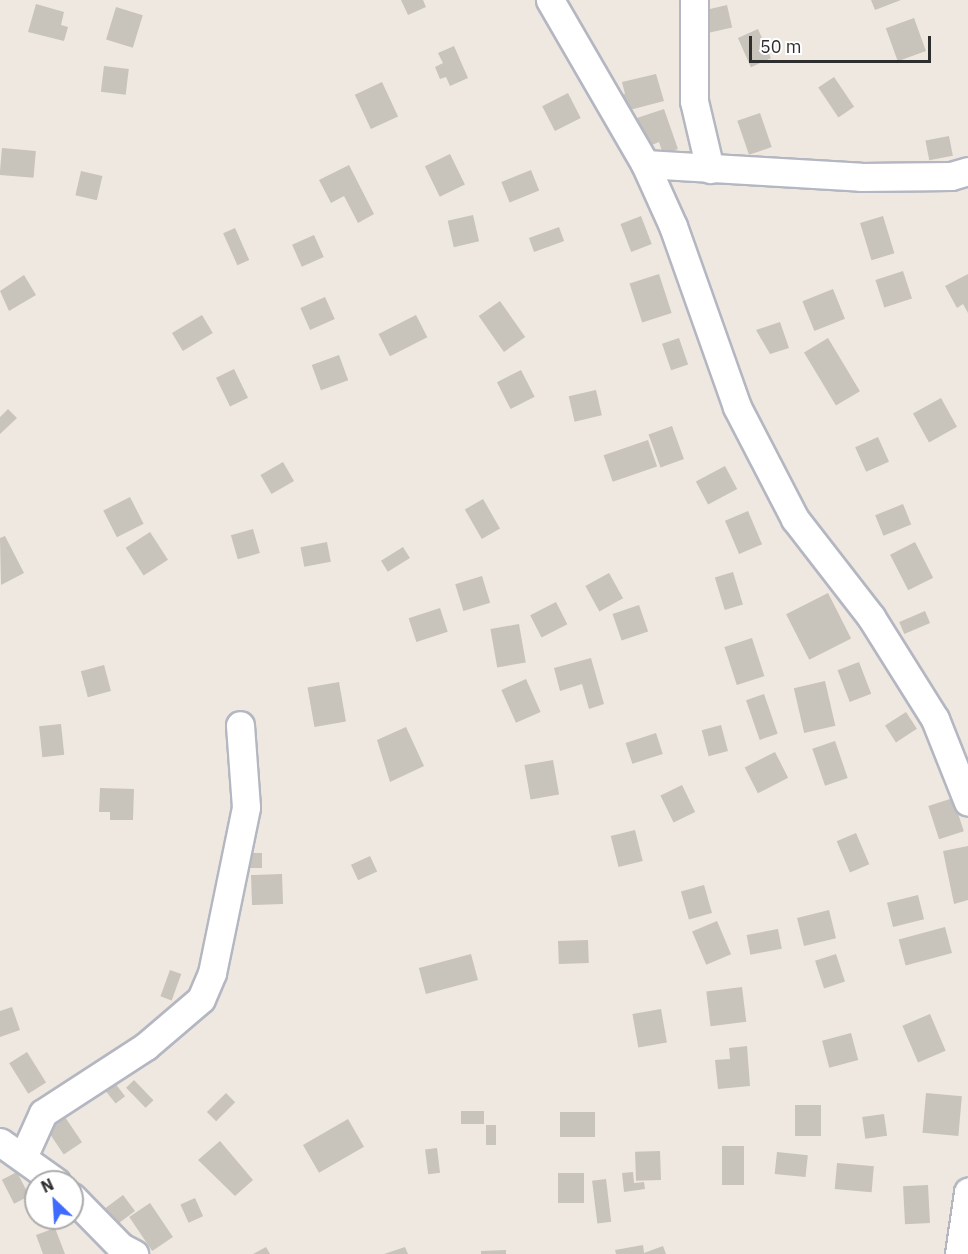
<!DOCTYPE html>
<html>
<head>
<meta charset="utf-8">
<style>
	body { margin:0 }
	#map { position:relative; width:968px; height:1254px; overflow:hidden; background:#efe8e0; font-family:"IBM Plex Sans",sans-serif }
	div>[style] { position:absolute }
	.building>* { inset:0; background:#c8c3bb; transform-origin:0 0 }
	.roads { filter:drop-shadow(2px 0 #b4b7c1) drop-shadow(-2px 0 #b4b7c1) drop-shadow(0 2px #b4b7c1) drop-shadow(0 -2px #b4b7c1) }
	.minor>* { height:27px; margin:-13.5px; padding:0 13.5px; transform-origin:13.5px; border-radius:13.5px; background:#fff }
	span { translate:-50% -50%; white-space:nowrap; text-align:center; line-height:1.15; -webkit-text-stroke:5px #fff; paint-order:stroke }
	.north { position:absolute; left:24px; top:1170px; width:60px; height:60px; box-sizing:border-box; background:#fff; border:2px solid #ababab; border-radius:50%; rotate:335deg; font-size:16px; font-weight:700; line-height:24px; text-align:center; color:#2e2e2e }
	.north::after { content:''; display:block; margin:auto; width:21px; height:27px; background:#3e6aff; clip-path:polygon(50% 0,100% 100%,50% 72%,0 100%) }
	.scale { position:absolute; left:749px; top:36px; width:182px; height:27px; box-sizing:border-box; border:3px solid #2e2e2e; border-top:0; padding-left:8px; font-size:18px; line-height:21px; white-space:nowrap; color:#2e2e2e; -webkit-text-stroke:4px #fff; paint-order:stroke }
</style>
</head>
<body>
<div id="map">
	<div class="building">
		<div style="clip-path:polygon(401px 0,423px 0,426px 7px,408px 15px)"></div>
		<div style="clip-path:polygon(871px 0,901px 0,875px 10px)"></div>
		<div style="clip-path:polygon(36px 4px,64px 12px,61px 25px,68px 27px,64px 41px,28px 32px)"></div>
		<div style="left:727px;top:5px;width:23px;height:33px;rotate:77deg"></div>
		<div style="left:116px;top:7px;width:28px;height:34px;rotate:17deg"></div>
		<div style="left:914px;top:18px;width:35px;height:30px;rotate:70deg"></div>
		<div style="left:758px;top:29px;width:32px;height:22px;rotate:66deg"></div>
		<div style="clip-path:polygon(454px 46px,468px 78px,450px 86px,446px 77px,440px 79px,435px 67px,443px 63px,438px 53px)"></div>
		<div style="left:104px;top:66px;width:25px;height:26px;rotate:7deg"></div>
		<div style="clip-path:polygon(656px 74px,664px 101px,622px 112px,618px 95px,625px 94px,622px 82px)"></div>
		<div style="left:834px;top:77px;width:36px;height:19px;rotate:56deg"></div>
		<div style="left:382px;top:82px;width:38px;height:30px;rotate:65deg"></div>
		<div style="left:568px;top:93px;width:28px;height:29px;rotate:63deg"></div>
		<div style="clip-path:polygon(664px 109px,678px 149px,663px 154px,659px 142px,647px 147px,637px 118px)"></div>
		<div style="left:760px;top:113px;width:36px;height:24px;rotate:71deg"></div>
		<div style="left:949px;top:136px;width:20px;height:24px;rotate:79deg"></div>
		<div style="left:2px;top:148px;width:34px;height:27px;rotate:5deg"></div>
		<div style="left:450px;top:154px;width:34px;height:28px;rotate:64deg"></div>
		<div style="clip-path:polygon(349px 165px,374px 214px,358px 223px,344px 196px,331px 203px,319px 180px)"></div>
		<div style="left:531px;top:170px;width:22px;height:32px;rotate:68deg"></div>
		<div style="left:81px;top:171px;width:22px;height:25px;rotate:13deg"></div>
		<div style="left:473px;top:215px;width:27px;height:26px;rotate:77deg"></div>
		<div style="left:641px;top:216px;width:30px;height:22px;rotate:69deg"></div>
		<div style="left:883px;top:216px;width:39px;height:24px;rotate:73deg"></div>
		<div style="left:559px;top:227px;width:15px;height:32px;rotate:70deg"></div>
		<div style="left:235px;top:228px;width:35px;height:13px;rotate:66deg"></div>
		<div style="left:314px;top:235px;width:24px;height:24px;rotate:66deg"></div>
		<div style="left:903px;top:271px;width:29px;height:29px;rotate:72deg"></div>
		<div style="left:659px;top:274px;width:41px;height:31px;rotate:72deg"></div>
		<div style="clip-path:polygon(968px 274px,968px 313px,963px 304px,957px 308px,945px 286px)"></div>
		<div style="clip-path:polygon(24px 275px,36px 295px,9px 311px,0 291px)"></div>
		<div style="left:833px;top:289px;width:32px;height:33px;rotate:68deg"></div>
		<div style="left:325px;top:297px;width:24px;height:27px;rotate:66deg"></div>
		<div style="left:500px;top:301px;width:44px;height:26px;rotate:55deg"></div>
		<div style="left:202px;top:315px;width:21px;height:35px;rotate:59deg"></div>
		<div style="left:416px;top:315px;width:25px;height:42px;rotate:63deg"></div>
		<div style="clip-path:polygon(780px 322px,789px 348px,770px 354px,756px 330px)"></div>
		<div style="left:679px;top:338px;width:28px;height:18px;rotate:71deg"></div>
		<div style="left:828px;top:338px;width:62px;height:28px;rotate:59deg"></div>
		<div style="left:339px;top:355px;width:27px;height:29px;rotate:70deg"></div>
		<div style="left:234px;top:369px;width:32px;height:20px;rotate:64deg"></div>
		<div style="left:521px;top:370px;width:30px;height:27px;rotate:63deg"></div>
		<div style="left:596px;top:390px;width:26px;height:28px;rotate:77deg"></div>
		<div style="left:941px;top:398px;width:33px;height:32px;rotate:61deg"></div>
		<div style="clip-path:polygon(8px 409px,17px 418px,0 434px,0 417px)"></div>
		<div style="left:672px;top:426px;width:35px;height:25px;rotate:70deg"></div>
		<div style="left:878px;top:437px;width:27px;height:25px;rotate:66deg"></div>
		<div style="left:648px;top:440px;width:28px;height:47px;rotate:71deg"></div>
		<div style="left:283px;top:462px;width:22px;height:26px;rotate:60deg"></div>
		<div style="left:725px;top:466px;width:26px;height:33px;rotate:62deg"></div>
		<div style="left:130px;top:497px;width:30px;height:30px;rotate:63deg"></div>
		<div style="left:483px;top:499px;width:34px;height:21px;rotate:60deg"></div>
		<div style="left:903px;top:504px;width:22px;height:30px;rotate:68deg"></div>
		<div style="left:748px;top:511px;width:36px;height:25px;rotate:67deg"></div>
		<div style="left:253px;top:529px;width:25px;height:23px;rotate:74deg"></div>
		<div style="left:150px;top:532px;width:33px;height:29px;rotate:57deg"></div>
		<div style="clip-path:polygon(5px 536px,24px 573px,1px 585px,0 538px)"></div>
		<div style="left:327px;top:542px;width:20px;height:27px;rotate:79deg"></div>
		<div style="left:915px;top:542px;width:40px;height:28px;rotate:63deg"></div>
		<div style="left:403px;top:547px;width:13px;height:26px;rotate:58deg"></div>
		<div style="left:733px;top:572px;width:34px;height:19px;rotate:73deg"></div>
		<div style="left:609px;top:573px;width:29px;height:27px;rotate:61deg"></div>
		<div style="left:482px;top:576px;width:28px;height:28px;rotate:73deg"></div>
		<div style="left:828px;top:593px;width:51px;height:47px;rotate:63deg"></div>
		<div style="left:556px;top:602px;width:25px;height:29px;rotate:63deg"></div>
		<div style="left:639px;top:605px;width:28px;height:28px;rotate:71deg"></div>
		<div style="left:440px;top:608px;width:25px;height:33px;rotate:72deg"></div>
		<div style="left:925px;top:611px;width:13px;height:28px;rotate:67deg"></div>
		<div style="left:519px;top:624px;width:39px;height:29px;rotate:80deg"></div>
		<div style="left:752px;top:638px;width:40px;height:29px;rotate:72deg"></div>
		<div style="clip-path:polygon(591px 658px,604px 704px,589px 709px,582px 684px,560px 691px,554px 668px)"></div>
		<div style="left:859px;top:662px;width:34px;height:23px;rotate:69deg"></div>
		<div style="left:104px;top:665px;width:27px;height:24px;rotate:75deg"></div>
		<div style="left:526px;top:679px;width:36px;height:27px;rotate:66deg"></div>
		<div style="left:825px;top:681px;width:46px;height:32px;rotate:77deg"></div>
		<div style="left:339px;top:682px;width:40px;height:32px;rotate:80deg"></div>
		<div style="left:764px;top:694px;width:42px;height:19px;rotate:71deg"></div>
		<div style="left:906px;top:712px;width:20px;height:25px;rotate:57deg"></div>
		<div style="left:61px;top:724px;width:31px;height:22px;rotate:84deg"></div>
		<div style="left:721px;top:725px;width:27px;height:20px;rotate:75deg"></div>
		<div style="clip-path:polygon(406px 727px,424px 766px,390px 782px,377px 740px)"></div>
		<div style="left:656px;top:733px;width:22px;height:32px;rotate:72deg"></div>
		<div style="left:835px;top:741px;width:39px;height:24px;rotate:71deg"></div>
		<div style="left:775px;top:752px;width:29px;height:34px;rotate:63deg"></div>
		<div style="left:553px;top:760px;width:35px;height:29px;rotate:80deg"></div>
		<div style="left:682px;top:785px;width:30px;height:24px;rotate:64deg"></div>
		<div style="clip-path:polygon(100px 788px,134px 789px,133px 820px,110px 820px,110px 812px,99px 812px)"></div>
		<div style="left:953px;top:798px;width:35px;height:26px;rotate:72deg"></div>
		<div style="left:635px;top:830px;width:32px;height:25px;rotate:76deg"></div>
		<div style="left:856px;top:833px;width:34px;height:21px;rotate:67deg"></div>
		<div style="clip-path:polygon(968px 846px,968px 900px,954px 904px,943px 851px)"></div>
		<div style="left:262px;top:853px;width:15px;height:18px;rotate:90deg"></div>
		<div style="left:370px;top:856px;width:17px;height:21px;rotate:65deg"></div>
		<div style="left:282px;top:874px;width:30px;height:31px;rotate:88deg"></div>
		<div style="left:704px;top:885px;width:29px;height:24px;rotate:74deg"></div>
		<div style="left:918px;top:895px;width:25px;height:32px;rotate:76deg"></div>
		<div style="left:829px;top:910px;width:29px;height:33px;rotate:76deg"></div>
		<div style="left:717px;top:921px;width:36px;height:27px;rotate:67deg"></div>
		<div style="left:945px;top:927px;width:27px;height:48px;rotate:75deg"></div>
		<div style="left:778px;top:929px;width:20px;height:32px;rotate:79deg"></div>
		<div style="left:588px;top:940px;width:23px;height:30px;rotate:88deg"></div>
		<div style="left:471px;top:954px;width:27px;height:54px;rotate:75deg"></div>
		<div style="left:836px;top:954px;width:29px;height:22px;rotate:72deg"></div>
		<div style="left:170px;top:970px;width:12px;height:28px;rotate:20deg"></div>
		<div style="left:742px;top:987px;width:35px;height:36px;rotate:83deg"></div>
		<div style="clip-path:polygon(12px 1007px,20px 1030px,0 1037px,0 1011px)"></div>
		<div style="left:661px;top:1009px;width:34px;height:29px;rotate:80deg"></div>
		<div style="left:930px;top:1014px;width:40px;height:30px;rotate:67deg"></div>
		<div style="left:851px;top:1033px;width:28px;height:30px;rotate:75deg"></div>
		<div style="clip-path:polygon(747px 1046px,750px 1086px,718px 1089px,715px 1060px,730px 1059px,729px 1048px)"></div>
		<div style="left:27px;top:1052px;width:36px;height:21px;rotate:58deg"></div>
		<div style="left:134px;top:1080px;width:28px;height:11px;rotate:46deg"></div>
		<div style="left:114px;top:1082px;width:18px;height:12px;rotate:52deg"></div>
		<div style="left:226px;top:1093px;width:13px;height:27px;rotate:45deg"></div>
		<div style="left:926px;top:1093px;width:36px;height:40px;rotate:5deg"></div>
		<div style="left:795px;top:1105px;width:26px;height:31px"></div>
		<div style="left:484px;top:1111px;width:13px;height:23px;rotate:90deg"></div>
		<div style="left:560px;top:1112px;width:35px;height:25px"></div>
		<div style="left:63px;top:1114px;width:34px;height:22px;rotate:56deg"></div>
		<div style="left:884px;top:1114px;width:22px;height:22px;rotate:82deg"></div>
		<div style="left:348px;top:1119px;width:32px;height:52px;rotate:60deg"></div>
		<div style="left:486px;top:1125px;width:10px;height:20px"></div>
		<div style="clip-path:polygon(220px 1141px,253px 1180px,235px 1196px,198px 1160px)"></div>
		<div style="left:722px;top:1146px;width:22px;height:39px"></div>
		<div style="left:437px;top:1148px;width:25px;height:12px;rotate:83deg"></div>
		<div style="left:660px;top:1151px;width:29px;height:25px;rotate:88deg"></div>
		<div style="left:777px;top:1152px;width:31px;height:22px;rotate:6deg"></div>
		<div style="left:837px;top:1163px;width:37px;height:26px;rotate:5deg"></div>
		<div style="left:17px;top:1172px;width:27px;height:17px;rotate:63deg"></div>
		<div style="clip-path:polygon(633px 1172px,634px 1183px,644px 1182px,645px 1189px,624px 1192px,622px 1173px)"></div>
		<div style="left:558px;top:1173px;width:26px;height:30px"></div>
		<div style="left:606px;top:1179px;width:43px;height:14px;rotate:83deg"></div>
		<div style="left:928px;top:1185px;width:38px;height:25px;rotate:87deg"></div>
		<div style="left:123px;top:1195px;width:20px;height:23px;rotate:53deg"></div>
		<div style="left:195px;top:1198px;width:20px;height:16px;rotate:66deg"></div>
		<div style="left:150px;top:1203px;width:41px;height:25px;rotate:56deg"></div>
		<div style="clip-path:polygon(55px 1228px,65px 1254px,43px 1254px,36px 1235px)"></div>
		<div style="clip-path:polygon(643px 1245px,644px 1253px,663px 1246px,666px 1254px,616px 1254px,615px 1250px)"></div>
		<div style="clip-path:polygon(266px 1247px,270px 1254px,253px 1254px)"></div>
		<div style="clip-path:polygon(405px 1247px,408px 1254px,384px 1254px)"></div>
		<div style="clip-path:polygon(506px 1250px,506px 1254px,481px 1254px,481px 1251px)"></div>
	</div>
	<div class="roads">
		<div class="minor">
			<div style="left:550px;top:0;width:190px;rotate:59.9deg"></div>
			<div style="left:645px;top:164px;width:68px;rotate:65.7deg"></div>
			<div style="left:673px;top:226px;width:192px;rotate:70.5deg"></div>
			<div style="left:737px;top:407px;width:126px;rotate:62.6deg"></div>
			<div style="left:795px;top:519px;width:124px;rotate:52.2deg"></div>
			<div style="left:871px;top:617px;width:120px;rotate:57.9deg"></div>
			<div style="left:935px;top:719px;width:89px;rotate:68.3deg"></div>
			<div style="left:694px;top:0;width:101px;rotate:90deg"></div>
			<div style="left:694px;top:101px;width:70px;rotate:76.8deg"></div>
			<div style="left:645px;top:164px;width:216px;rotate:3.4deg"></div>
			<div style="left:861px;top:177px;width:90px;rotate:-0.6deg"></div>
			<div style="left:951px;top:176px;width:18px;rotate:-16deg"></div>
			<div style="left:0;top:1142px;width:69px;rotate:35.5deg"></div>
			<div style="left:24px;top:1155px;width:46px;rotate:-65.7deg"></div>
			<div style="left:43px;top:1113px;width:123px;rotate:-33deg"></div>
			<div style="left:146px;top:1046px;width:72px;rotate:-40.5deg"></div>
			<div style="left:201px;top:999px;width:28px;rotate:-67deg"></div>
			<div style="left:212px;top:973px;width:169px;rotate:-78.4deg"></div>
			<div style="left:246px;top:807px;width:82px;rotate:-94.2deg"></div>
			<div style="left:72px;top:1197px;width:70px;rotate:45.6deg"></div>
			<div style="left:121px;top:1247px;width:15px;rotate:28deg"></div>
			<div style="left:959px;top:1254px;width:63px;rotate:-81.7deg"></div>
		</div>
	</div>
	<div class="north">N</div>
	<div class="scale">50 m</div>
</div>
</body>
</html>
